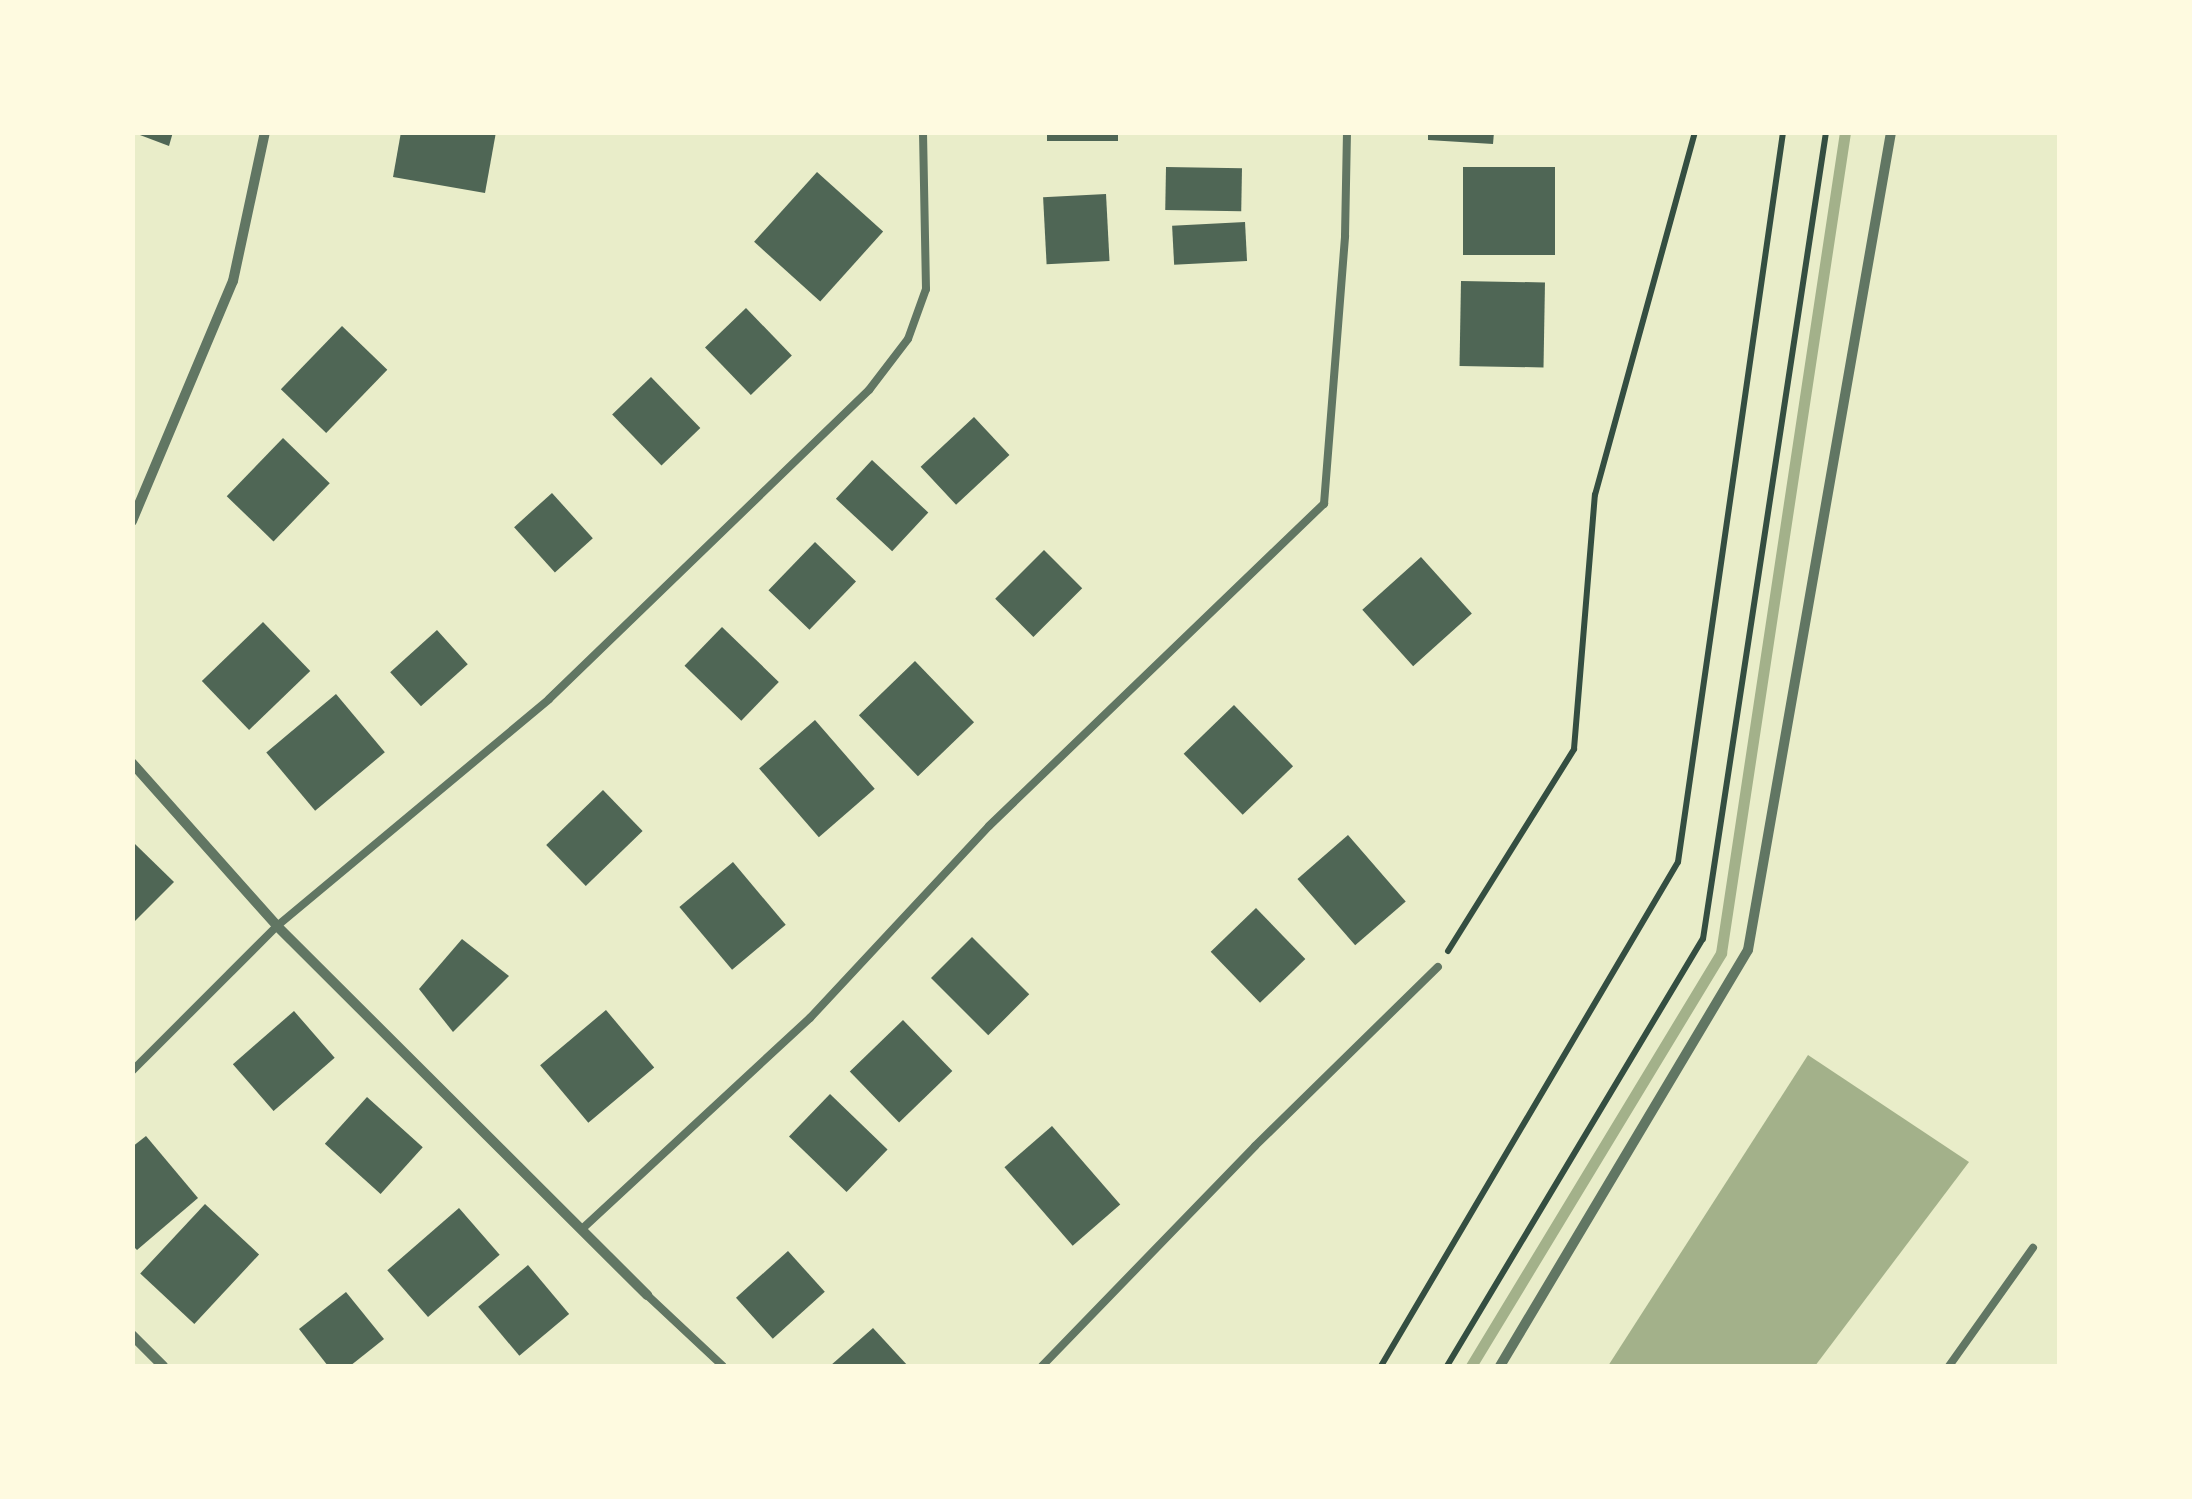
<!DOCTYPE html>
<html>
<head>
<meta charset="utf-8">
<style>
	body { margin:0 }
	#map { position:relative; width:2192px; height:1499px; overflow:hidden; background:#e9edc9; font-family:Helvetica,sans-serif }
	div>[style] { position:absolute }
	.water>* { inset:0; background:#a3b18a }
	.stream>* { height:11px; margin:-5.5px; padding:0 5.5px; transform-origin:5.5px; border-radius:5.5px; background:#a3b18a }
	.building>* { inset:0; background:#4f6655; transform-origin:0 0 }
	.path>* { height:6px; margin:-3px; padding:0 3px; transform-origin:3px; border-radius:3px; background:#344e41 }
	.service>* { height:8px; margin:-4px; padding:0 4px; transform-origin:4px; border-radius:4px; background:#617663 }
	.minor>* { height:10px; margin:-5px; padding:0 5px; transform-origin:5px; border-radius:5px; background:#617663 }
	span { translate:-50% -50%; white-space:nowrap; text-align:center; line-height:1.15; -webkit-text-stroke:9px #fefae0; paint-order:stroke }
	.frame { position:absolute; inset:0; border:135px solid #fefae0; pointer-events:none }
</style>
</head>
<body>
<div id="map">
	<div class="water">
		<div style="clip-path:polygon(1808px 1055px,1969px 1162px,1815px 1366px,1608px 1366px)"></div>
	</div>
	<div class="stream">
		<div style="left:1471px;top:1366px;width:483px;rotate:-58.8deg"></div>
		<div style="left:1721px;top:953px;width:830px;rotate:-81.41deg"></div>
	</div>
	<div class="building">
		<div style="clip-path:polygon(132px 132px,173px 132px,169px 146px)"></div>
		<div style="clip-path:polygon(401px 132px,496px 132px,485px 193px,393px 177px)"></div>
		<div style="left:1047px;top:132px;width:71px;height:9px"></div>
		<div style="clip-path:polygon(1428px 132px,1494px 132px,1493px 144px,1428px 140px)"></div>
		<div style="left:1166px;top:167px;width:76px;height:43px;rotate:1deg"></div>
		<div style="left:1463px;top:167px;width:92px;height:88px"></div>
		<div style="left:817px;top:172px;width:89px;height:94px;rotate:42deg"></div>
		<div style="left:1106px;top:194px;width:67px;height:63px;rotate:87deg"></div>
		<div style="left:1245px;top:222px;width:39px;height:73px;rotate:87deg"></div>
		<div style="left:1461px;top:281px;width:84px;height:85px;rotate:1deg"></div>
		<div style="left:746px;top:308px;width:66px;height:57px;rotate:46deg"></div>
		<div style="left:342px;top:326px;width:63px;height:88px;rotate:44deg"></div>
		<div style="left:651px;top:377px;width:71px;height:54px;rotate:46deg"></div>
		<div style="left:974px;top:417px;width:52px;height:73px;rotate:47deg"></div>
		<div style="left:283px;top:438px;width:65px;height:81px;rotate:44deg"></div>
		<div style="left:872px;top:460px;width:77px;height:53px;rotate:43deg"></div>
		<div style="left:552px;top:493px;width:61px;height:51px;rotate:48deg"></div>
		<div style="left:815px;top:542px;width:57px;height:67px;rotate:44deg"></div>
		<div style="left:1044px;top:550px;width:54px;height:69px;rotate:45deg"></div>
		<div style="left:1421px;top:557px;width:76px;height:79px;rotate:48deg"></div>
		<div style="left:263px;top:622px;width:68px;height:85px;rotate:46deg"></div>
		<div style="left:722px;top:627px;width:79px;height:54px;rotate:44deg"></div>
		<div style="left:437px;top:630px;width:46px;height:63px;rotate:48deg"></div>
		<div style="left:915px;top:661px;width:85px;height:78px;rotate:46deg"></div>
		<div style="left:336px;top:694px;width:76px;height:91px;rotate:50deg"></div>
		<div style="left:1234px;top:705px;width:85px;height:70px;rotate:46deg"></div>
		<div style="left:815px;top:720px;width:91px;height:74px;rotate:49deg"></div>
		<div style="left:603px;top:790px;width:57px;height:79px;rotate:46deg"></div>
		<div style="left:1348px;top:835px;width:88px;height:67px;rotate:49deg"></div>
		<div style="clip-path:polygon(135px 844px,174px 882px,132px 924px,132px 847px)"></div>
		<div style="left:733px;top:862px;width:82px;height:70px;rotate:50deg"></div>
		<div style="left:1256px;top:908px;width:71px;height:63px;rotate:46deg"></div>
		<div style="left:972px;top:937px;width:81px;height:58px;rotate:45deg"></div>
		<div style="clip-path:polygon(462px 939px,509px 976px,453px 1032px,419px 989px)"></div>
		<div style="left:606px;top:1010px;width:75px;height:86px;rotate:50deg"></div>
		<div style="left:294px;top:1011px;width:62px;height:81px;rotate:49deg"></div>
		<div style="left:903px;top:1020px;width:71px;height:74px;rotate:46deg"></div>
		<div style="left:830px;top:1094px;width:80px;height:59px;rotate:44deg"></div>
		<div style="left:367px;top:1097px;width:75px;height:63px;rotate:42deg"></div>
		<div style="left:1052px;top:1126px;width:104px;height:63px;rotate:49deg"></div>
		<div style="clip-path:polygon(146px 1136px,198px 1198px,137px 1250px,132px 1245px,132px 1147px)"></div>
		<div style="left:205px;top:1204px;width:74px;height:95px;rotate:43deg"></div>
		<div style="left:459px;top:1208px;width:62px;height:95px;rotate:49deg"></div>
		<div style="left:788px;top:1251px;width:55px;height:70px;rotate:48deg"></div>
		<div style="left:528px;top:1265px;width:64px;height:65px;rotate:50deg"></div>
		<div style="clip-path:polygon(346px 1292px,384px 1339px,350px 1366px,328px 1366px,299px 1329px)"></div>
		<div style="clip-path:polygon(873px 1328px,908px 1366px,830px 1366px)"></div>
	</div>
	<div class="path">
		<div style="left:1448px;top:951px;width:238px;rotate:-58deg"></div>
		<div style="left:1574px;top:749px;width:255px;rotate:-85.3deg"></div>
		<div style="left:1595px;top:495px;width:377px;rotate:-74.6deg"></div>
		<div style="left:1381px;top:1366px;width:585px;rotate:-59.49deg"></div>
		<div style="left:1678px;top:862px;width:738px;rotate:-81.81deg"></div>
		<div style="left:1447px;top:1366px;width:498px;rotate:-59.1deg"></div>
		<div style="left:1703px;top:939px;width:816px;rotate:-81.33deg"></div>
	</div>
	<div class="service">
		<div style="left:132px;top:1071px;width:205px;rotate:-45deg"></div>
		<div style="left:277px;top:926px;width:354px;rotate:-39.8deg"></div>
		<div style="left:549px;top:699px;width:445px;rotate:-44deg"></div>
		<div style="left:869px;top:390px;width:64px;rotate:-52.6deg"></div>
		<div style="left:908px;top:339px;width:53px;rotate:-70.2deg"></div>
		<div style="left:926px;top:289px;width:157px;rotate:-91.1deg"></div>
		<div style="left:582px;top:1229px;width:311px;rotate:-42.8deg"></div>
		<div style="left:810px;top:1018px;width:262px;rotate:-47deg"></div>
		<div style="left:989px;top:826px;width:465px;rotate:-43.9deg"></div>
		<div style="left:1324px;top:504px;width:269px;rotate:-85.5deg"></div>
		<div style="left:1345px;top:236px;width:104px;rotate:-88.9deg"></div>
		<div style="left:647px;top:1295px;width:104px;rotate:43.1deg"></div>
		<div style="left:1042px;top:1366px;width:306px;rotate:-45.9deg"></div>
		<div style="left:1255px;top:1146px;width:256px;rotate:-44.4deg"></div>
		<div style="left:1949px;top:1366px;width:145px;rotate:-54.6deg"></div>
	</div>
	<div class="minor">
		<div style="left:132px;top:521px;width:260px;rotate:-67.2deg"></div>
		<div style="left:233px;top:281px;width:152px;rotate:-77.9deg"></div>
		<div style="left:132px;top:763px;width:218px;rotate:48.3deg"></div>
		<div style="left:277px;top:926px;width:523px;rotate:44.92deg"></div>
		<div style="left:132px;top:1335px;width:44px;rotate:45deg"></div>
		<div style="left:1500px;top:1366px;width:484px;rotate:-59.2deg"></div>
		<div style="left:1748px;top:950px;width:830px;rotate:-80.08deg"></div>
	</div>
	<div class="frame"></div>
</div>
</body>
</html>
